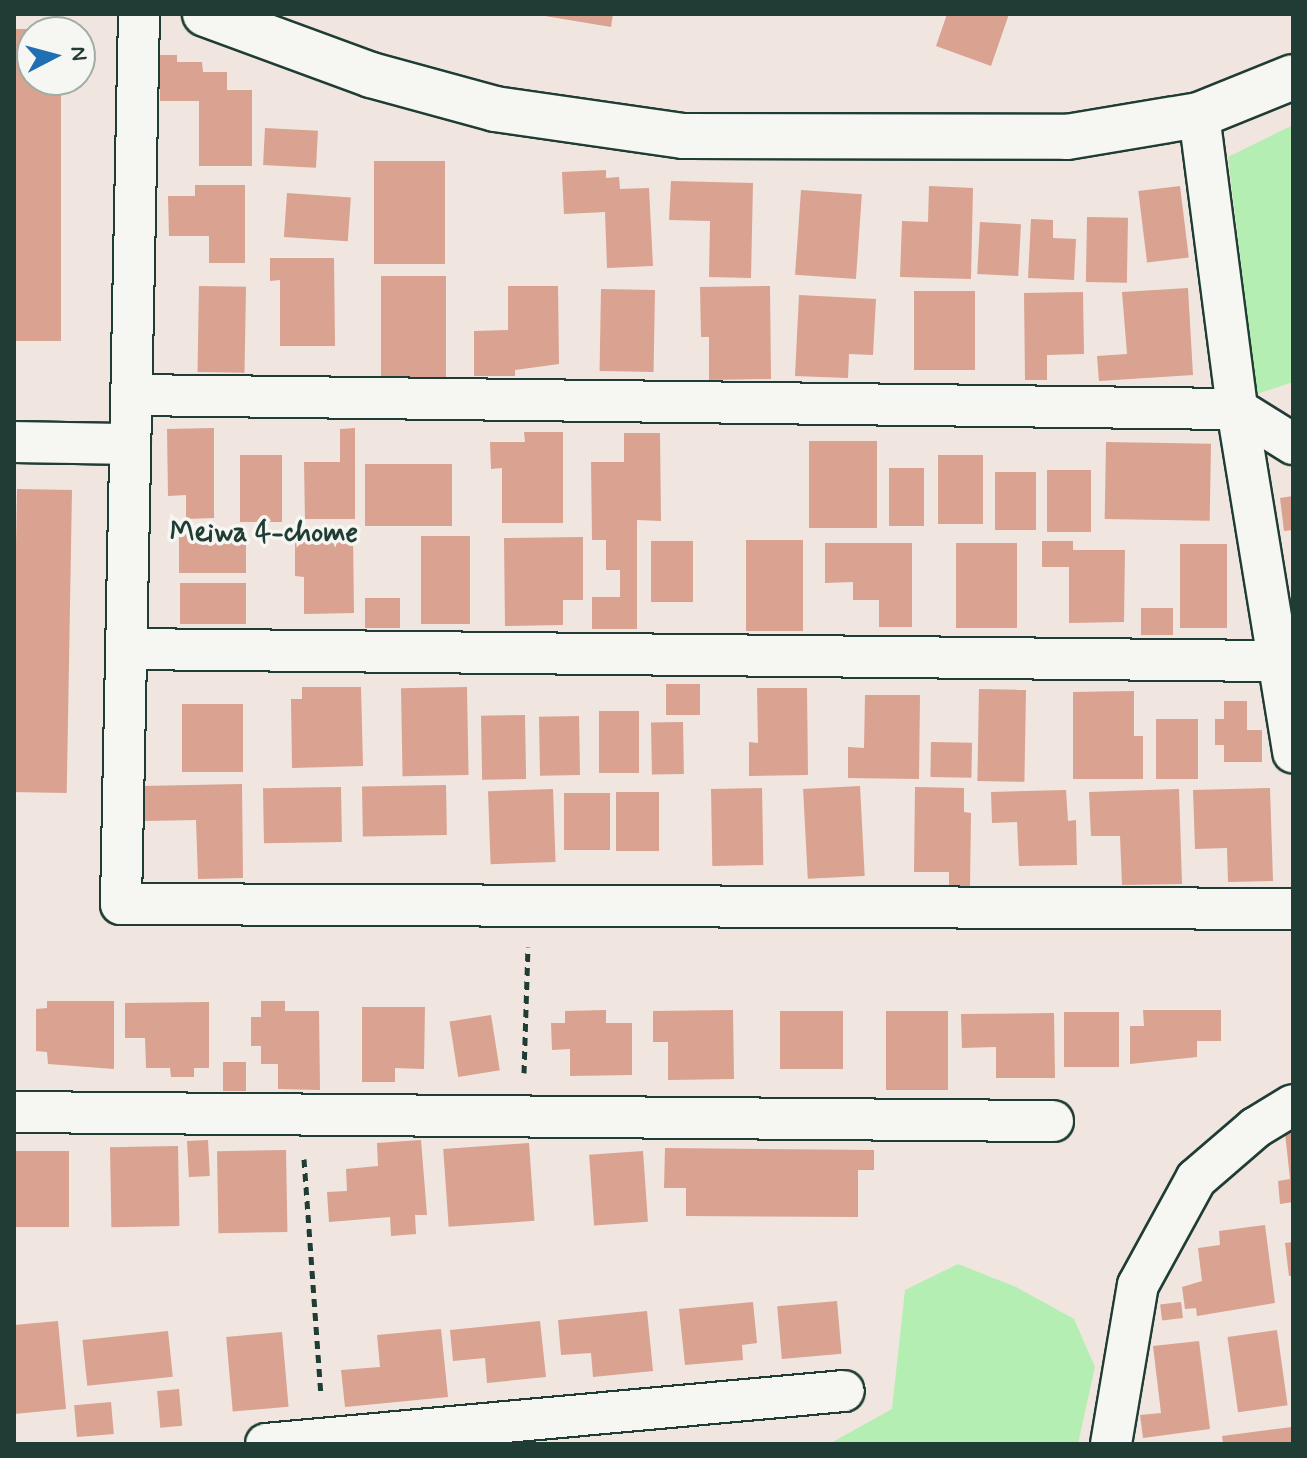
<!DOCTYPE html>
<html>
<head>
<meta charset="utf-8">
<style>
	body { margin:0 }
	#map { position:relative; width:1307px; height:1458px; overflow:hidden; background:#f0e5df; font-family:Mynerve,sans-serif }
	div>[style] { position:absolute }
	.green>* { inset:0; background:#b5eeb2 }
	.building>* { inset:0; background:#d9a291; transform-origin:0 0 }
	.path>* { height:5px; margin-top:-2.5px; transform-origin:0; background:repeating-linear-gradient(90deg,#1f3d34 0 8px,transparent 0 14px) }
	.roads { filter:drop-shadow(2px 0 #1f3d34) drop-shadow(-2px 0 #1f3d34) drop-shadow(0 2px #1f3d34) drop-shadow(0 -2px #1f3d34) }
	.minor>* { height:40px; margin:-20px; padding:0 20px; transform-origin:20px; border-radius:20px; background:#f6f6f2 }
	.tertiary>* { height:44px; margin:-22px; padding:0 22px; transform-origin:22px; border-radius:22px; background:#f6f6f2 }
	span { translate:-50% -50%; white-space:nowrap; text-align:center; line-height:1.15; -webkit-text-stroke:7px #f6f6f2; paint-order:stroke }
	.neighbourhood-label { font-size:28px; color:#1f3d34; font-weight:700 }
	.frame { position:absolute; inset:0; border:16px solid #1f3d34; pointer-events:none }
	.north { position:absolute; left:16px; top:16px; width:80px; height:80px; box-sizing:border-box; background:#f6f6f2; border:2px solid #a0aca6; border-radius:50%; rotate:84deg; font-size:22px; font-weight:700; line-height:32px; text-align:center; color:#1f3d34 }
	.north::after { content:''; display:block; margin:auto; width:28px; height:36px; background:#1f6fb2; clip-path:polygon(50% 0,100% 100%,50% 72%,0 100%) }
</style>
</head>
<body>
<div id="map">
	<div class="green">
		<div style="clip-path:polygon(1293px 125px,1293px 382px,1257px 394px,1228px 157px)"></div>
		<div style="clip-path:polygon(958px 1264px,1016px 1287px,1074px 1319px,1095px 1367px,1078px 1444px,829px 1444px,892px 1409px,905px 1290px)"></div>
	</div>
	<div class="building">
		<div style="clip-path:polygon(533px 14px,613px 14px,611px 27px)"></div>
		<div style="clip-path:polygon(947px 14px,1009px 14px,991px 66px,936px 46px)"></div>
		<div style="clip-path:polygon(14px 29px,61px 29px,32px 32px,32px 80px,61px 80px,61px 341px,14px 341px)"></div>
		<div style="clip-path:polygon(160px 55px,177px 55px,177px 62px,202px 62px,203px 72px,227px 72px,227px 90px,252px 90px,252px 166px,199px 166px,199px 101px,160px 101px)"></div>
		<div style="left:265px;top:128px;width:53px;height:37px;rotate:3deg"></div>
		<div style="left:374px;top:161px;width:71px;height:103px"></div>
		<div style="clip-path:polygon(606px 170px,606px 178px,619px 177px,620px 189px,649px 188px,653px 266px,607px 268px,605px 212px,564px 214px,562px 172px)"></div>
		<div style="clip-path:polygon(671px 181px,753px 183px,751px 278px,709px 277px,710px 221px,669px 220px)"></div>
		<div style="clip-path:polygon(195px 185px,245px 185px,245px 263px,209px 263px,209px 236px,169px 236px,168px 196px,195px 196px)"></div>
		<div style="clip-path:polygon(929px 186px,973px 188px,971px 279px,900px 277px,902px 221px,928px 222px)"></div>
		<div style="left:1180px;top:186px;width:72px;height:42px;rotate:83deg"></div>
		<div style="left:801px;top:190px;width:61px;height:85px;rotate:4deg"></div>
		<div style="left:287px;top:193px;width:64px;height:44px;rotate:4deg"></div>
		<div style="left:1087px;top:217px;width:41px;height:65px;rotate:1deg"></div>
		<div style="clip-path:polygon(1031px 219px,1053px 220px,1053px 238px,1076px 239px,1074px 280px,1028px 278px)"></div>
		<div style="left:980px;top:222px;width:41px;height:52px;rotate:3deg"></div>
		<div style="clip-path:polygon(270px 258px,334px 258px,335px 346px,280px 346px,280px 280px,270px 281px)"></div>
		<div style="left:381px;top:276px;width:65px;height:102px"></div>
		<div style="left:199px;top:286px;width:47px;height:86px;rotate:1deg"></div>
		<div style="clip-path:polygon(508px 286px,558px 286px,559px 364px,515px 370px,515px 376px,474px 376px,474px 331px,508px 330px)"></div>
		<div style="clip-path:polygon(770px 286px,771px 379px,709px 380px,709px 337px,701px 337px,700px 287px)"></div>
		<div style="clip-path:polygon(1188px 288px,1193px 375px,1099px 381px,1097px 356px,1127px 354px,1122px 292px)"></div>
		<div style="left:601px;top:289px;width:54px;height:82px;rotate:1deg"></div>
		<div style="left:975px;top:291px;width:79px;height:61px;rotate:90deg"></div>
		<div style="clip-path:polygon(1083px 292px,1084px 354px,1047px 355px,1047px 380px,1025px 380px,1024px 293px)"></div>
		<div style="clip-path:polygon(799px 295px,876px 299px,873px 355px,849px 354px,848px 378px,795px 376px)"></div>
		<div style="clip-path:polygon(214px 428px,214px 518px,186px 519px,186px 495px,168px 496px,167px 429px)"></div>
		<div style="clip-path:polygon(355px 428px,355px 519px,305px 519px,304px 462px,340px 462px,340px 429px)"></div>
		<div style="clip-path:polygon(524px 432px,563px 432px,563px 523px,502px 523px,502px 468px,491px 469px,490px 442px,525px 442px)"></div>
		<div style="clip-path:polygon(624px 433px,660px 433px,661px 521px,637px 520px,637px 629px,592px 629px,592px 597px,620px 597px,620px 570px,606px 570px,606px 540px,592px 540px,591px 462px,624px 462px)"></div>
		<div style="left:809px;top:441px;width:68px;height:87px"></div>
		<div style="left:1106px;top:442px;width:105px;height:77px;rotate:1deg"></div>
		<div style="left:240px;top:455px;width:42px;height:67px"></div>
		<div style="left:983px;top:455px;width:69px;height:45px;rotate:90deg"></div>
		<div style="left:365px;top:464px;width:87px;height:62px"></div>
		<div style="left:889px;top:468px;width:35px;height:58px"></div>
		<div style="left:1047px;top:470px;width:44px;height:62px"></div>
		<div style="left:1036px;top:472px;width:58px;height:41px;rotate:90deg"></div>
		<div style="left:17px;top:489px;width:55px;height:303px;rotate:1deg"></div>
		<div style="clip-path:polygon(1293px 496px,1293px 530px,1284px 531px,1280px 498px)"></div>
		<div style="left:179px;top:534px;width:67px;height:39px"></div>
		<div style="clip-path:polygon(295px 536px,353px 537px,354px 613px,304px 614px,304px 577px,295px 576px)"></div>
		<div style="left:421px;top:536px;width:49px;height:88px"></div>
		<div style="clip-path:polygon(583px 537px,583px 600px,563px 600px,563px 625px,505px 626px,504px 538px)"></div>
		<div style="left:746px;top:540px;width:57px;height:91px"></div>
		<div style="left:651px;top:541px;width:42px;height:61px"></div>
		<div style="clip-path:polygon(1042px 541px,1073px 541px,1073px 550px,1125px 550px,1124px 622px,1069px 623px,1069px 567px,1042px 567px)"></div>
		<div style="clip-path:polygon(825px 543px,912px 543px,912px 627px,879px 627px,879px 600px,853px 600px,853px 582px,825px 583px)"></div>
		<div style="left:956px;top:543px;width:61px;height:85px"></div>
		<div style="left:1227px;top:544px;width:84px;height:47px;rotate:90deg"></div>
		<div style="left:180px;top:583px;width:66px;height:41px"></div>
		<div style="left:365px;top:598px;width:35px;height:30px"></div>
		<div style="left:1141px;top:608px;width:32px;height:27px"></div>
		<div style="left:666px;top:684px;width:34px;height:31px"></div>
		<div style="clip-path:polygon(302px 687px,361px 687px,363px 766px,292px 768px,291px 699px,302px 699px)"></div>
		<div style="left:467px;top:687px;width:88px;height:66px;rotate:89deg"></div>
		<div style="clip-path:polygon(757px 688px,807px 688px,808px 775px,749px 776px,749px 742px,758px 743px)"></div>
		<div style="left:979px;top:689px;width:47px;height:92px;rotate:1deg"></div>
		<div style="clip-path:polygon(1134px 691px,1134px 736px,1143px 736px,1143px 779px,1073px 779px,1073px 692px)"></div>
		<div style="clip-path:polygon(865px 695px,920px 695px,919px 779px,848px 778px,848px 747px,864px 748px)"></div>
		<div style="clip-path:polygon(1224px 701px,1247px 701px,1247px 730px,1262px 730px,1262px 762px,1224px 762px,1224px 745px,1215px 745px,1215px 719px,1224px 719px)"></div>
		<div style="left:182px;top:704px;width:61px;height:68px"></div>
		<div style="left:599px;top:711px;width:40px;height:62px"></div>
		<div style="left:525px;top:715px;width:64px;height:44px;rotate:89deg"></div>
		<div style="left:579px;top:716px;width:59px;height:40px;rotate:89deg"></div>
		<div style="left:1156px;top:719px;width:42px;height:60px"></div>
		<div style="left:683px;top:722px;width:52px;height:32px;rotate:89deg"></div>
		<div style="left:931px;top:742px;width:41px;height:35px;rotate:1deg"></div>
		<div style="clip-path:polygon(242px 784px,243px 878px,198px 879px,196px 820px,142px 821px,141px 786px)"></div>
		<div style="left:446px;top:785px;width:50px;height:84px;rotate:89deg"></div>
		<div style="left:860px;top:786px;width:90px;height:57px;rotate:87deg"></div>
		<div style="left:341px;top:787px;width:55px;height:78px;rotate:89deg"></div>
		<div style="clip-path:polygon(915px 787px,964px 788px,964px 812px,971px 813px,970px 887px,949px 887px,949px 872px,914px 872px)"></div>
		<div style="left:762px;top:788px;width:77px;height:51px;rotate:89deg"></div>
		<div style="clip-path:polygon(1270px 788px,1273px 881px,1228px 882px,1227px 848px,1195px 849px,1193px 790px)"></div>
		<div style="left:553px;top:789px;width:73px;height:65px;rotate:88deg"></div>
		<div style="clip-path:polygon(1179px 789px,1182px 884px,1122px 885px,1120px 836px,1091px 836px,1089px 792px)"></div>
		<div style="clip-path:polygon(1066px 790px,1068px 821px,1076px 820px,1077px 865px,1019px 866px,1017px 822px,992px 823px,991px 792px)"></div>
		<div style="left:659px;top:792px;width:59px;height:43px;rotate:90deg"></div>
		<div style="left:610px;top:793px;width:57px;height:46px;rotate:90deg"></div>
		<div style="clip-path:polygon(47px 1001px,114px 1001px,114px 1069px,48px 1064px,47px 1052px,36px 1051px,36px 1009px,47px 1008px)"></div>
		<div style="clip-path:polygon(261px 1001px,285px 1001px,285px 1011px,319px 1011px,320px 1090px,278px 1089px,278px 1064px,261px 1064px,261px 1046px,251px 1046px,251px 1017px,261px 1017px)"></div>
		<div style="clip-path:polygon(209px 1002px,209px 1068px,194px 1068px,194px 1077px,171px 1077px,170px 1068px,146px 1068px,145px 1038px,125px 1038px,125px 1003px)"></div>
		<div style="clip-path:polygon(362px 1007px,425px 1007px,424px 1069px,395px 1068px,395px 1082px,362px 1082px)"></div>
		<div style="clip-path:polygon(606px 1010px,606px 1023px,632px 1023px,632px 1075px,570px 1076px,570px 1049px,552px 1050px,551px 1023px,565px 1023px,565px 1011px)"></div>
		<div style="clip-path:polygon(733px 1010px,734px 1079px,668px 1080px,668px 1042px,653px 1042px,653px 1011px)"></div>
		<div style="clip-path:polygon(1143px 1010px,1221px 1010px,1221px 1041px,1197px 1041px,1197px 1057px,1130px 1064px,1130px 1026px,1144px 1026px)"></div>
		<div style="left:780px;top:1011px;width:63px;height:58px"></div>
		<div style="left:886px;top:1011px;width:62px;height:79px"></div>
		<div style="left:1119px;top:1012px;width:55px;height:55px;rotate:90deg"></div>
		<div style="clip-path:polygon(1054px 1013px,1055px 1078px,996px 1078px,996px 1047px,962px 1048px,961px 1014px)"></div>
		<div style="left:491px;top:1015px;width:56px;height:42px;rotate:81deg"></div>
		<div style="left:223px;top:1062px;width:23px;height:29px"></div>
		<div style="clip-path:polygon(1293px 1132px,1293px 1202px,1280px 1204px,1278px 1181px,1290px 1179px,1285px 1133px)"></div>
		<div style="left:208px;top:1140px;width:36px;height:21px;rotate:87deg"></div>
		<div style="clip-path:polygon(421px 1140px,427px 1215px,415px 1215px,416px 1234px,391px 1236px,390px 1217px,329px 1222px,327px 1192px,347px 1191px,346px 1169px,378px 1166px,377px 1143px)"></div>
		<div style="left:529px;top:1143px;width:78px;height:86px;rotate:86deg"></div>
		<div style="left:178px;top:1146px;width:80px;height:68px;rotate:89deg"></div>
		<div style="clip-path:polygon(665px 1148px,874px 1150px,874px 1170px,858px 1170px,858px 1217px,686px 1216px,686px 1188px,664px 1188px)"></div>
		<div style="left:286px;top:1150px;width:82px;height:69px;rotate:89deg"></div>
		<div style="left:14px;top:1151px;width:55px;height:76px"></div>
		<div style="left:643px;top:1151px;width:71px;height:54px;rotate:86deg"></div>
		<div style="clip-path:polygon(1265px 1225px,1275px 1303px,1197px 1316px,1196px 1308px,1185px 1309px,1182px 1287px,1202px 1281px,1198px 1248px,1220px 1245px,1219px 1231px)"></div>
		<div style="clip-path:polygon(1293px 1242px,1293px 1276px,1289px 1276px,1285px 1243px)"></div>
		<div style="left:837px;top:1301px;width:53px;height:60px;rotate:85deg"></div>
		<div style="clip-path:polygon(753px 1302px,757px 1343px,742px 1345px,743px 1360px,685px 1365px,679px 1309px)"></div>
		<div style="left:1181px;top:1302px;width:16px;height:21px;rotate:83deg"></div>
		<div style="clip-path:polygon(647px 1311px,653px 1371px,593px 1377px,591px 1353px,561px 1355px,558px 1320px)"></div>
		<div style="clip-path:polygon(58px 1321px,66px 1409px,14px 1414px,14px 1325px)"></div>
		<div style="clip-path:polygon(540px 1321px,546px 1377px,487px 1383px,485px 1358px,453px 1361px,450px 1330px)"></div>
		<div style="clip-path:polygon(441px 1329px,448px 1397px,345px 1407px,341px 1370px,380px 1367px,377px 1335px)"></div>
		<div style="left:1277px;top:1330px;width:76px;height:50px;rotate:82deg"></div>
		<div style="left:168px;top:1331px;width:46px;height:86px;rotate:84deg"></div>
		<div style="left:282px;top:1332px;width:75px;height:56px;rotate:85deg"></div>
		<div style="clip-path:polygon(1199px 1341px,1210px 1429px,1143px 1438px,1140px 1415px,1161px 1413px,1153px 1346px)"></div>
		<div style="left:179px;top:1389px;width:37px;height:22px;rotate:85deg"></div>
		<div style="left:111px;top:1402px;width:32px;height:37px;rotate:85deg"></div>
		<div style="clip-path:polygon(1292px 1427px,1293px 1444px,1223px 1444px,1222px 1436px)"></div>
	</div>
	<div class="path">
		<div style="left:524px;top:1073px;width:126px;rotate:-88.2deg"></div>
		<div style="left:304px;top:1159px;width:238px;rotate:85.9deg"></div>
	</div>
	<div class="roads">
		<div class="minor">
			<div style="left:139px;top:14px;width:890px;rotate:91.16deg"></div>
			<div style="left:121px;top:904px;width:1172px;rotate:0.24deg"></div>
			<div style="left:1199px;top:115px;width:296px;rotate:82.6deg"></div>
			<div style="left:1237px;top:409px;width:348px;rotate:80.7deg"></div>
			<div style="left:132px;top:395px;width:1105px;rotate:0.73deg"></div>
			<div style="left:1237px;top:409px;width:66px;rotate:32deg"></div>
			<div style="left:14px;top:442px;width:116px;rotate:1deg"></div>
			<div style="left:126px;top:649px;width:1153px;rotate:0.6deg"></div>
			<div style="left:14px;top:1112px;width:1039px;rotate:0.5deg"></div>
			<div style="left:266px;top:1444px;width:580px;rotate:-5.24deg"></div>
			<div style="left:1111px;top:1444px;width:161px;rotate:-80.4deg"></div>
			<div style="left:1138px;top:1285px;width:121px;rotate:-61.3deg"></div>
			<div style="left:1196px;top:1179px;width:78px;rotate:-40.8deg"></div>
			<div style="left:1255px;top:1128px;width:44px;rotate:-31.2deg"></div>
		</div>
		<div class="tertiary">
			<div style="left:205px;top:14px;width:177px;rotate:20.2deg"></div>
			<div style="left:371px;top:75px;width:129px;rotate:15.3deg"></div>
			<div style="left:495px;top:109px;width:190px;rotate:8.2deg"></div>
			<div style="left:683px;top:136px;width:384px;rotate:0.1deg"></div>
			<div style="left:1067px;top:137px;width:134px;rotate:-9.5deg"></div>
			<div style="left:1199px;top:115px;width:101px;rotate:-22deg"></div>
		</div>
	</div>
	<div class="neighbourhood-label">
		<span style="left:264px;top:534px">Meiwa 4-chome</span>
	</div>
	<div class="frame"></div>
	<div class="north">N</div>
</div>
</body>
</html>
